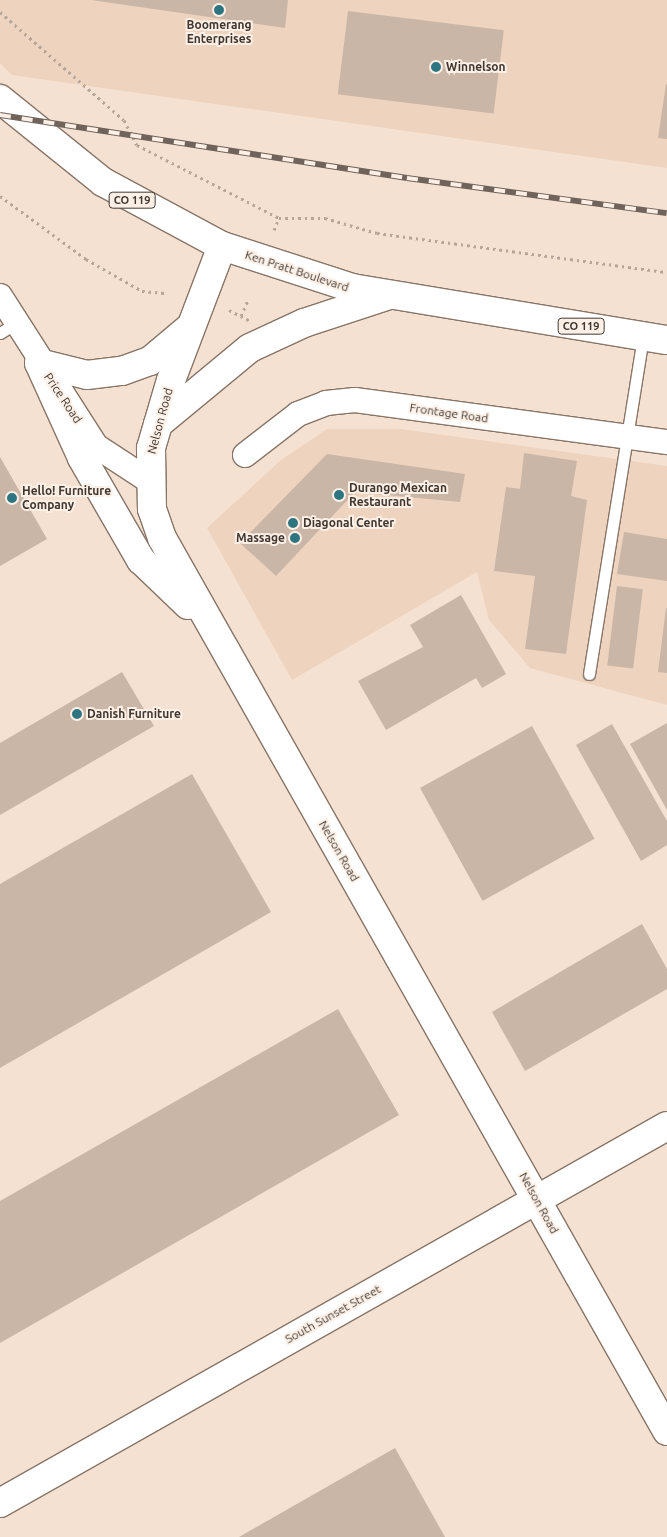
<!DOCTYPE html>
<html>
<head>
<meta charset="utf-8">
<style>
	body { margin:0 }
	#map { position:relative; width:667px; height:1537px; overflow:hidden; background:#f5e1d1; font-family:Ubuntu,sans-serif }
	div>[style] { position:absolute }
	.built>* { inset:0; background:#eed3be }
	.building>* { inset:0; background:#cab6a7; transform-origin:0 0 }
	.path>* { height:3px; margin-top:-1.5px; transform-origin:0; background:repeating-linear-gradient(90deg,#b6a599 0 2.5px,transparent 0 6.5px) }
	.roads { filter:drop-shadow(1px 0 #877567) drop-shadow(-1px 0 #877567) drop-shadow(0 1px #877567) drop-shadow(0 -1px #877567) }
	.lane>* { height:11px; margin:-5.5px; padding:0 5.5px; transform-origin:5.5px; border-radius:5.5px; background:#fff }
	.street>* { height:24px; margin:-12px; padding:0 12px; transform-origin:12px; border-radius:12px; background:#fff }
	.secondary>* { height:28px; margin:-14px; padding:0 14px; transform-origin:14px; border-radius:14px; background:#fff }
	.highway>* { height:28px; margin:-14px; padding:0 14px; transform-origin:14px; border-radius:14px; background:#fff }
	.rail>* { height:5.5px; margin-top:-2.75px; transform-origin:0; background:repeating-linear-gradient(90deg,#fcf0e6 0 11px,#6f635b 0 22px); box-sizing:border-box; border-block:1px solid #6f635b }
	.dots>* { width:14px; height:14px; translate:-50% -50%; box-sizing:border-box; border:2px solid #fcf0e6; border-radius:50% }
	span { translate:-50% -50%; white-space:nowrap; text-align:center; line-height:1.15; -webkit-text-stroke:4px #fcf0e6; paint-order:stroke }
	.shield-label span { padding:1px 4px; background:#fcf0e6; border:1px solid; border-radius:4px; -webkit-text-stroke-width:0 }
	.shield-label { font-size:11px; color:#403731; font-weight:700 }
	.poi-label { font-size:12px; color:#403731; font-weight:700 }
	.left { translate:0 -50%; text-align:left }
	.right { translate:-100% -50%; text-align:right }
	.street-label { font-size:12px; color:#403731 }
</style>
</head>
<body>
<div id="map">
	<div class="built">
		<div style="clip-path:polygon(0 0,667px 0,667px 168px,12px 75px,0 63px)"></div>
		<div style="clip-path:polygon(327px 429px,401px 429px,667px 466px,667px 705px,530px 668px,489px 620px,477px 572px,292px 680px,207px 528px,281px 460px)"></div>
	</div>
	<div class="building">
		<div style="clip-path:polygon(91px 0,288px 0,285px 28px)"></div>
		<div style="left:348px;top:11px;width:157px;height:84px;rotate:7deg"></div>
		<div style="clip-path:polygon(666px 84px,667px 85px,667px 139px,658px 138px)"></div>
		<div style="clip-path:polygon(524px 453px,577px 461px,571px 496px,587px 500px,566px 654px,525px 649px,535px 576px,494px 571px,506px 487px,520px 489px)"></div>
		<div style="clip-path:polygon(327px 454px,465px 474px,460px 502px,355px 492px,276px 576px,240px 543px)"></div>
		<div style="clip-path:polygon(0 457px,47px 539px,0 566px)"></div>
		<div style="clip-path:polygon(624px 532px,667px 539px,667px 581px,617px 574px)"></div>
		<div style="left:617px;top:586px;width:26px;height:80px;rotate:7deg"></div>
		<div style="clip-path:polygon(461px 595px,506px 674px,482px 688px,476px 678px,386px 730px,358px 681px,423px 647px,410px 625px)"></div>
		<div style="clip-path:polygon(666px 608px,667px 608px,667px 673px,658px 672px)"></div>
		<div style="clip-path:polygon(122px 672px,154px 726px,0 815px,0 743px)"></div>
		<div style="clip-path:polygon(667px 723px,667px 810px,630px 744px)"></div>
		<div style="clip-path:polygon(612px 724px,667px 821px,667px 845px,641px 861px,576px 745px)"></div>
		<div style="left:532px;top:726px;width:129px;height:128px;rotate:61deg"></div>
		<div style="clip-path:polygon(192px 774px,271px 912px,0 1068px,0 884px)"></div>
		<div style="clip-path:polygon(642px 924px,667px 969px,667px 989px,525px 1071px,492px 1012px)"></div>
		<div style="clip-path:polygon(338px 1009px,399px 1115px,0 1343px,0 1201px)"></div>
		<div style="clip-path:polygon(395px 1448px,445px 1537px,239px 1537px)"></div>
	</div>
	<div class="path">
		<div style="left:0;top:12px;width:164px;rotate:41.1deg"></div>
		<div style="left:124px;top:120px;width:28px;rotate:63deg"></div>
		<div style="left:137px;top:145px;width:160px;rotate:27.2deg"></div>
		<div style="left:0;top:196px;width:107px;rotate:36.2deg"></div>
		<div style="left:86px;top:259px;width:64px;rotate:29.7deg"></div>
		<div style="left:142px;top:291px;width:25px;rotate:5deg"></div>
		<div style="left:274px;top:230px;width:13px;rotate:-67deg"></div>
		<div style="left:279px;top:218px;width:46px"></div>
		<div style="left:325px;top:218px;width:54px;rotate:16.1deg"></div>
		<div style="left:377px;top:233px;width:293px;rotate:7.7deg"></div>
		<div style="left:229px;top:310px;width:25px;rotate:27deg"></div>
		<div style="left:241px;top:316px;width:17px;rotate:-66deg"></div>
	</div>
	<div class="roads">
		<div class="lane">
			<div style="left:0;top:333px;width:19px;rotate:-32deg"></div>
			<div style="left:589px;top:674px;width:342px;rotate:-80.9deg"></div>
		</div>
		<div class="street">
			<div style="left:0;top:296px;width:178px;rotate:57.4deg"></div>
			<div style="left:96px;top:446px;width:62px;rotate:33.2deg"></div>
			<div style="left:245px;top:455px;width:67px;rotate:-37.7deg"></div>
			<div style="left:298px;top:414px;width:30px;rotate:-21deg"></div>
			<div style="left:326px;top:403px;width:29px;rotate:-6deg"></div>
			<div style="left:355px;top:400px;width:315px;rotate:7.7deg"></div>
		</div>
		<div class="secondary">
			<div style="left:222px;top:246px;width:143px;rotate:110.8deg"></div>
			<div style="left:171px;top:380px;width:71px;rotate:106.4deg"></div>
			<div style="left:151px;top:448px;width:61px;rotate:89.1deg"></div>
			<div style="left:152px;top:509px;width:31px;rotate:71deg"></div>
			<div style="left:162px;top:538px;width:1026px;rotate:60.51deg"></div>
			<div style="left:39px;top:363px;width:104px;rotate:65.6deg"></div>
			<div style="left:82px;top:458px;width:118px;rotate:60deg"></div>
			<div style="left:141px;top:560px;width:65px;rotate:43.8deg"></div>
			<div style="left:39px;top:363px;width:49px;rotate:14deg"></div>
			<div style="left:87px;top:375px;width:35px;rotate:-7deg"></div>
			<div style="left:122px;top:371px;width:30px;rotate:-20deg"></div>
			<div style="left:150px;top:361px;width:51px;rotate:-40.2deg"></div>
			<div style="left:0;top:1503px;width:766px;rotate:-29.48deg"></div>
		</div>
		<div class="highway">
			<div style="left:0;top:99px;width:132px;rotate:38.9deg"></div>
			<div style="left:103px;top:182px;width:135px;rotate:28.3deg"></div>
			<div style="left:222px;top:246px;width:137px;rotate:17.9deg"></div>
			<div style="left:352px;top:288px;width:319px;rotate:9.4deg"></div>
			<div style="left:158px;top:424px;width:119px;rotate:-39.6deg"></div>
			<div style="left:250px;top:348px;width:60px;rotate:-24.8deg"></div>
			<div style="left:304px;top:323px;width:86px;rotate:-18.2deg"></div>
		</div>
	</div>
	<div class="rail">
		<div style="left:0;top:115px;width:412px;rotate:8.8deg"></div>
		<div style="left:407px;top:178px;width:262px;rotate:7.7deg"></div>
	</div>
	<div class="dots">
		<div style="left:219px;top:10px;background:#2d7580"></div>
		<div style="left:436px;top:67px;background:#2d7580"></div>
		<div style="left:339px;top:495px;background:#2d7580"></div>
		<div style="left:12px;top:498px;background:#2d7580"></div>
		<div style="left:293px;top:523px;background:#2d7580"></div>
		<div style="left:295px;top:538px;background:#2d7580"></div>
		<div style="left:77px;top:714px;background:#2d7580"></div>
	</div>
	<div class="shield-label">
		<span style="left:132px;top:200px">CO 119</span>
		<span style="left:581px;top:326px">CO 119</span>
	</div>
	<div class="poi-label">
		<span style="left:219px;top:32px">Boomerang<br>Enterprises</span>
		<span class="left" style="left:446px;top:67px">Winnelson</span>
		<span class="left" style="left:349px;top:495px">Durango Mexican<br>Restaurant</span>
		<span class="left" style="left:22px;top:498px">Hello! Furniture<br>Company</span>
		<span class="left" style="left:303px;top:523px">Diagonal Center</span>
		<span class="right" style="left:285px;top:538px">Massage</span>
		<span class="left" style="left:87px;top:714px">Danish Furniture</span>
	</div>
	<div class="street-label">
		<span style="left:297px;top:271px;rotate:18deg">Ken Pratt Boulevard</span>
		<span style="left:63px;top:398px;rotate:56deg">Price Road</span>
		<span style="left:449px;top:413px;rotate:8deg">Frontage Road</span>
		<span style="left:160px;top:421px;rotate:-75deg">Nelson Road</span>
		<span style="left:339px;top:851px;rotate:60deg">Nelson Road</span>
		<span style="left:539px;top:1203px;rotate:61deg">Nelson Road</span>
		<span style="left:333px;top:1314px;rotate:-29deg">South Sunset Street</span>
	</div>
</div>
</body>
</html>
